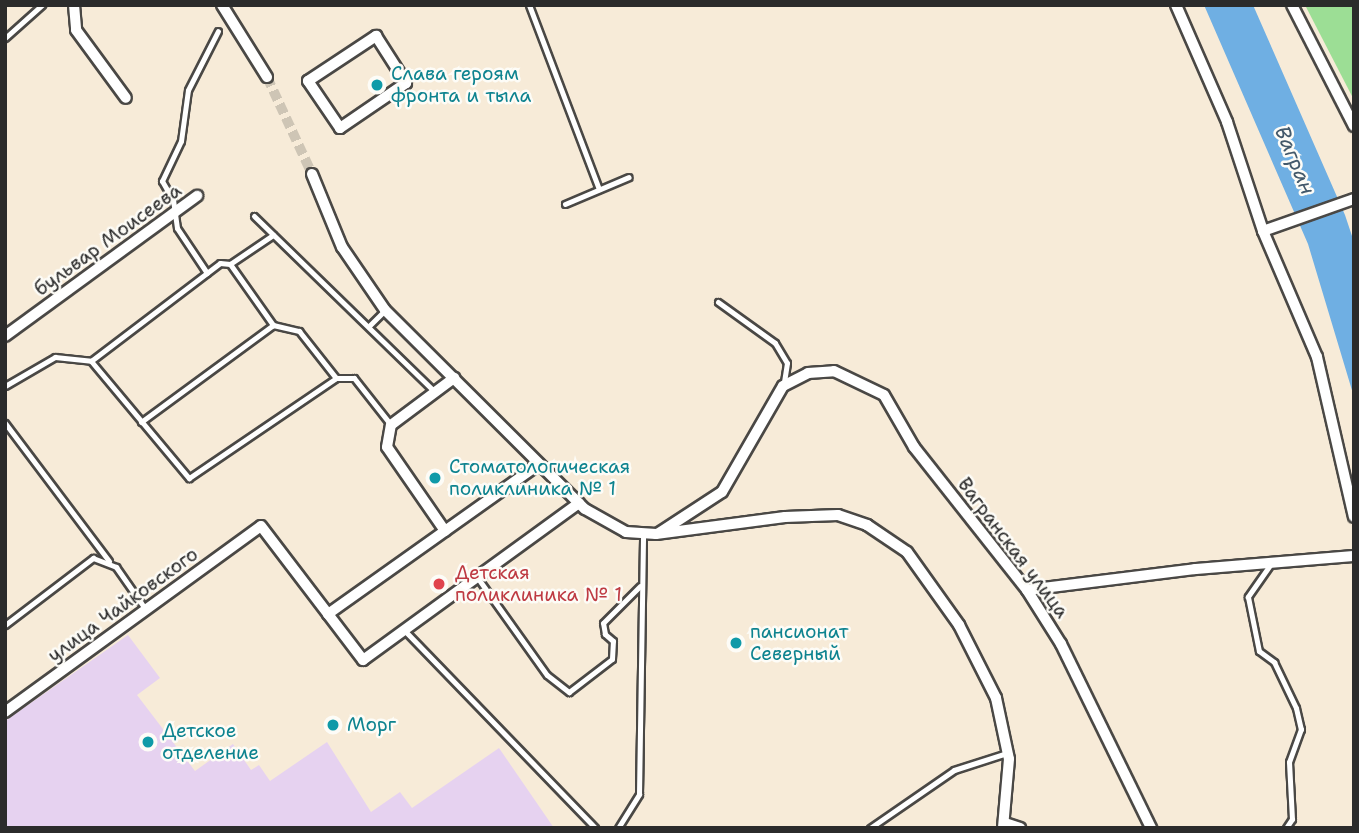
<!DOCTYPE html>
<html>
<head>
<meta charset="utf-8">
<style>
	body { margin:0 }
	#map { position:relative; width:1359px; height:833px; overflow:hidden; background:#f7ebd8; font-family:"Shantell Sans",sans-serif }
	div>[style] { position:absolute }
	.built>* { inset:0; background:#e6d2f0 }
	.green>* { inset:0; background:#9cde95 }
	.water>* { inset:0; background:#6fafe3 }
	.street-tunnel>* { height:10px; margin-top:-5px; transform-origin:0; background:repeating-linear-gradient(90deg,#cec5b5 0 10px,transparent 0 15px) }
	.roads { filter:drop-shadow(2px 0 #4a4845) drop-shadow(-2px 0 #4a4845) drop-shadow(0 2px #4a4845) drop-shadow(0 -2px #4a4845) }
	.lane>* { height:5px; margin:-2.5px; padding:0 2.5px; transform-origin:2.5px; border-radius:2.5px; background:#fff }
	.street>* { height:10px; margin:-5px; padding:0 5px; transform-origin:5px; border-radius:5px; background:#fff }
	.dots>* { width:19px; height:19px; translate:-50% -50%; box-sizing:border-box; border:4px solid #fdfcf7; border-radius:50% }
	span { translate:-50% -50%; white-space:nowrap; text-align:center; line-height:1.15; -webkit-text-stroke:5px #fdfcf7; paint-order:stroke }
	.culture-label { font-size:19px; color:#0d838f }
	.left { translate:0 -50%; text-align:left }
	.street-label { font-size:19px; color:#2b2b2b }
	.health-label { font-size:19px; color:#be3a42 }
	.water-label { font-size:21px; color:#43596b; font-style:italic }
	.frame { position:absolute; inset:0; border:7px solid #2b2b2b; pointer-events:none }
</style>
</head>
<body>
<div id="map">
	<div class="built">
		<div style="clip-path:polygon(128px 635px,160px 678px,137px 695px,195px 771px,233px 744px,251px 770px,259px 765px,270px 781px,327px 742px,371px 812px,400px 792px,412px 808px,499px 748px,554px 828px,5px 828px,5px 721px)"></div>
	</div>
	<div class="green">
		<div style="clip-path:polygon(1305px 5px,1354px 5px,1354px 100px)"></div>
	</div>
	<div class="water">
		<div style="clip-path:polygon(1204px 5px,1253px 5px,1345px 215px,1354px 242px,1354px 397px,1308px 244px)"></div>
	</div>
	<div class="street-tunnel">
		<div style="left:267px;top:77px;width:107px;rotate:65.1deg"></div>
	</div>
	<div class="roads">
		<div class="lane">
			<div style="left:529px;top:5px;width:197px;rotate:69.2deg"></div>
			<div style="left:5px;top:38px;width:50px;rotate:-41.7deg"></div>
			<div style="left:565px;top:204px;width:69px;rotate:-22.9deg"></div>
			<div style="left:254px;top:216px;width:252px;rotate:44.2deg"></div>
			<div style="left:230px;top:264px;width:75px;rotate:54.8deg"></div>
			<div style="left:273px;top:325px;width:27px;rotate:13deg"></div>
			<div style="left:299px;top:331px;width:60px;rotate:51.8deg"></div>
			<div style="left:336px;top:378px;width:18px"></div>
			<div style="left:354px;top:378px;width:60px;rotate:51.8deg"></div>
			<div style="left:207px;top:273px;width:54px;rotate:-123.7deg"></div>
			<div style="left:177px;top:228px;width:28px;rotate:-98deg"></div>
			<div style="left:173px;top:200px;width:22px;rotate:-120deg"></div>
			<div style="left:162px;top:181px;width:44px;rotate:-64.6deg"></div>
			<div style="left:181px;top:141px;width:51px;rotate:-82.2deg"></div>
			<div style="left:188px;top:90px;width:66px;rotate:-63deg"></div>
			<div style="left:718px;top:302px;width:70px;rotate:35.7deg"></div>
			<div style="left:775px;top:343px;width:23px;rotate:59deg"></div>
			<div style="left:787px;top:363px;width:20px;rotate:99deg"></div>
			<div style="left:370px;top:325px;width:21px;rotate:-45deg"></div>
			<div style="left:91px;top:361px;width:162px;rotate:-37.2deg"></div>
			<div style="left:220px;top:263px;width:10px;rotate:6deg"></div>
			<div style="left:230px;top:264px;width:52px;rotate:-34deg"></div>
			<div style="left:5px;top:386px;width:58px;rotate:-30.1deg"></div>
			<div style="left:55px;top:357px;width:36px;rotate:6deg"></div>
			<div style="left:91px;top:361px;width:153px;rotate:50.1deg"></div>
			<div style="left:189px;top:478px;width:178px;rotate:-34.2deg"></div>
			<div style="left:141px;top:422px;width:164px;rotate:-36.3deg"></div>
			<div style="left:5px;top:423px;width:173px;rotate:53deg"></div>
			<div style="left:1270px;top:565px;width:39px;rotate:125deg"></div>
			<div style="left:1248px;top:597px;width:55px;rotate:78.5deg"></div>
			<div style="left:1259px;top:651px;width:19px;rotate:36deg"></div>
			<div style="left:1274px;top:662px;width:51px;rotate:64.4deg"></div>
			<div style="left:1296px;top:708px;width:22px;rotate:77deg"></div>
			<div style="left:1301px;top:729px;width:35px;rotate:110deg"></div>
			<div style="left:1289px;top:762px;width:57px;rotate:87deg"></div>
			<div style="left:1292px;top:819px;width:11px;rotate:124deg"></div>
			<div style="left:477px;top:577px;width:120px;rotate:54.5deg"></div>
			<div style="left:547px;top:675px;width:28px;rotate:38deg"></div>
			<div style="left:569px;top:692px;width:54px;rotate:-37.5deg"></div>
			<div style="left:612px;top:659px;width:18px;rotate:-87deg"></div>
			<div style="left:613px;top:641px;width:11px;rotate:-139deg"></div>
			<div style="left:605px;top:634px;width:11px;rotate:-100deg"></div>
			<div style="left:603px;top:623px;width:52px;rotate:-45deg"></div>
			<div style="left:5px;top:625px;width:111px;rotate:-37.3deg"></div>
			<div style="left:93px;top:558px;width:25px;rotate:21deg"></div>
			<div style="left:116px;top:567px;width:52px;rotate:55.1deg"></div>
			<div style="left:405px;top:631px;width:274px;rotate:46deg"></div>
			<div style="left:618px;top:828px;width:40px;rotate:-58deg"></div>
			<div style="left:639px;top:794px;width:261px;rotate:-89.1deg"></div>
			<div style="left:870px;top:828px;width:102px;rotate:-34.6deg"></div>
			<div style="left:954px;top:770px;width:56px;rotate:-17.8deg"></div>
		</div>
		<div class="street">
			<div style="left:74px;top:5px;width:25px;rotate:85deg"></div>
			<div style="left:76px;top:30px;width:84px;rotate:53.7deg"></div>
			<div style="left:222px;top:5px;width:85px;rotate:58deg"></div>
			<div style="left:1176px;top:5px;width:128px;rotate:66.4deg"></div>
			<div style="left:1227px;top:122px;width:115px;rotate:71.7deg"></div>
			<div style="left:1263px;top:231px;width:137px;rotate:66.8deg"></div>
			<div style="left:1317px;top:357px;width:164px;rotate:77deg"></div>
			<div style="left:1292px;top:5px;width:136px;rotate:62.9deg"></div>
			<div style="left:376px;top:36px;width:56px;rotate:57.4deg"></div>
			<div style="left:406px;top:83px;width:80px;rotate:145.7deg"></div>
			<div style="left:340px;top:128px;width:57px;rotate:-124.2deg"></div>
			<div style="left:308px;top:81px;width:82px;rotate:-33.5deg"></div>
			<div style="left:312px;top:174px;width:79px;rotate:67.7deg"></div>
			<div style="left:342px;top:247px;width:76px;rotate:55.7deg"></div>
			<div style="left:385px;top:310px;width:282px;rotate:44.9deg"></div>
			<div style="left:585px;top:509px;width:47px;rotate:29.3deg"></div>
			<div style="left:626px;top:532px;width:30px;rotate:4deg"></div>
			<div style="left:656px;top:534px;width:130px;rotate:-7.5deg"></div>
			<div style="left:785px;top:517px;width:53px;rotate:-2.2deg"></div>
			<div style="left:838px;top:515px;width:31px;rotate:19deg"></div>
			<div style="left:867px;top:525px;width:48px;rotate:34deg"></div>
			<div style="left:907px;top:552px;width:90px;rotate:54.5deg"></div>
			<div style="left:959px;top:625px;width:82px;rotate:63.1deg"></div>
			<div style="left:996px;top:698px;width:62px;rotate:78deg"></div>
			<div style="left:1009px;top:759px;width:69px;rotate:95deg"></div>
			<div style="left:1263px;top:231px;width:96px;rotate:-19.4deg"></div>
			<div style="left:5px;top:336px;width:238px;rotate:-36.1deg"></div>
			<div style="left:445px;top:531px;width:102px;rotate:-124.6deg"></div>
			<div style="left:387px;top:447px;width:22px;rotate:-80deg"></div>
			<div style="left:391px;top:425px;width:79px;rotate:-36.7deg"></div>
			<div style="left:659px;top:533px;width:75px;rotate:-33.1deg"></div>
			<div style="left:722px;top:492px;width:122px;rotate:-60.1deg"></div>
			<div style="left:783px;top:386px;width:28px;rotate:-27deg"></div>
			<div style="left:808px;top:373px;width:26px;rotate:-4deg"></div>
			<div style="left:834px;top:371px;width:55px;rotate:25.6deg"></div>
			<div style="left:884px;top:395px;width:60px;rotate:60deg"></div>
			<div style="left:914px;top:447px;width:182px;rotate:51.7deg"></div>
			<div style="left:1027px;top:590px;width:64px;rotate:57.8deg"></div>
			<div style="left:1061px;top:644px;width:205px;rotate:63.9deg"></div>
			<div style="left:1027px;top:590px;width:169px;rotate:-7.1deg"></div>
			<div style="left:1195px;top:569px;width:160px;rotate:-4.7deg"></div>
			<div style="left:328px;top:614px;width:58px;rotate:52.7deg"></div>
			<div style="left:363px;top:660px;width:267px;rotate:-36deg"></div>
			<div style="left:5px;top:712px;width:316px;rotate:-36deg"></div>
			<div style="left:261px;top:526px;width:111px;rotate:52.7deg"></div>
			<div style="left:328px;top:614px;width:259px;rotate:-35.4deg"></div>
			<div style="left:1005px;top:823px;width:16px;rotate:18deg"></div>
		</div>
	</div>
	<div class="dots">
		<div style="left:377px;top:85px;background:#0f9aa8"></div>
		<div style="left:435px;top:478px;background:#0f9aa8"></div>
		<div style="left:439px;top:584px;background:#e0444e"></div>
		<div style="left:736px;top:643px;background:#0f9aa8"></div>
		<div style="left:333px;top:725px;background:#0f9aa8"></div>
		<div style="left:148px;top:742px;background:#0f9aa8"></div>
	</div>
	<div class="culture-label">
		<span class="left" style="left:391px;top:85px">Слава героям<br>фронта и тыла</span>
		<span class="left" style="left:449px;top:478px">Стоматологическая<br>поликлиника № 1</span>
		<span class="left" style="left:750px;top:643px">пансионат<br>Северный</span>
		<span class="left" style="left:347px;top:725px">Морг</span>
		<span class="left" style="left:162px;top:742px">Детское<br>отделение</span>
	</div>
	<div class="street-label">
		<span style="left:108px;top:240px;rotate:-36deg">бульвар Моисеева</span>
		<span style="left:1013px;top:548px;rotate:53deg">Вагранская улица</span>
		<span style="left:123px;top:605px;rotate:-36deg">улица Чайковского</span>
	</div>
	<div class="health-label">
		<span class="left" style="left:455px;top:584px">Детская<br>поликлиника № 1</span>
	</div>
	<div class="water-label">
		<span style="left:1295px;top:160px;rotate:67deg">Вагран</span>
	</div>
	<div class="frame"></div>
</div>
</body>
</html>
